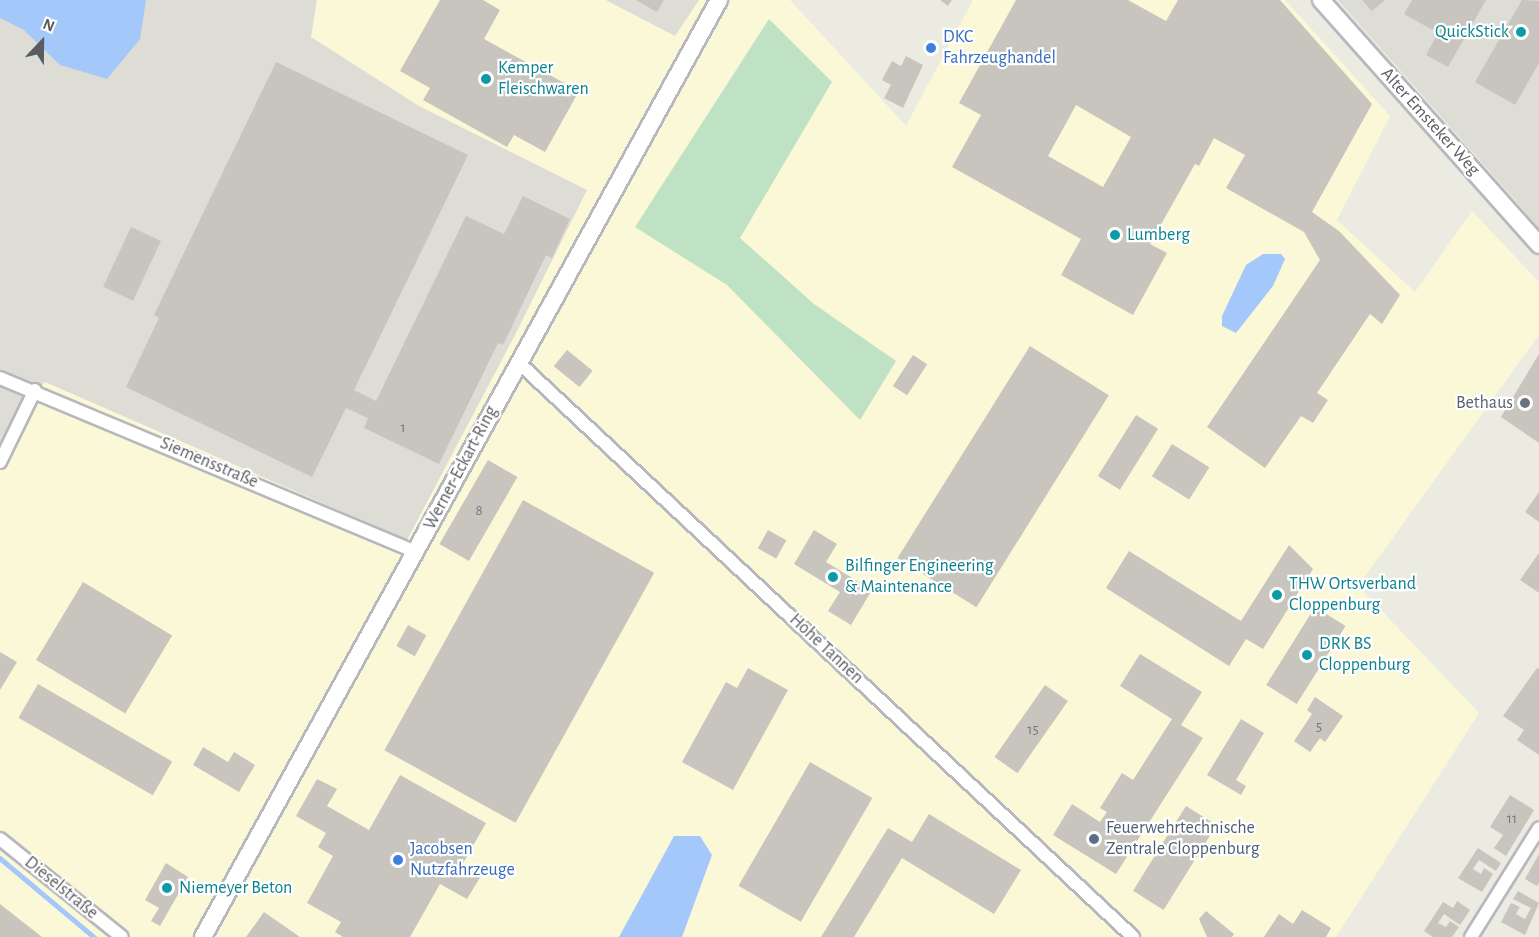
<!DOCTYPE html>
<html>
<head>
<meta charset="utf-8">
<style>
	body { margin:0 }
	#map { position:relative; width:1539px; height:937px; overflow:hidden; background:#ecebe1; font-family:"Alegreya Sans",sans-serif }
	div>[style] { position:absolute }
	.commercial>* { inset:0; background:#fbf8d7 }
	.industrial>* { inset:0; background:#dddcd5 }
	.green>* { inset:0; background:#bfe2c4 }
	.water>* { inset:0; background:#a4c8f9 }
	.stream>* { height:4.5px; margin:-2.25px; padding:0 2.25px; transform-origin:2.25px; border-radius:2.25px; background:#a4c8f9 }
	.building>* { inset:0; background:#c7c5be; transform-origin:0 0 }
	.roads { filter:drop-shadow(2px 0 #b7b8bd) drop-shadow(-2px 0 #b7b8bd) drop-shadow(0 2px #b7b8bd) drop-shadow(0 -2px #b7b8bd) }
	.minor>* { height:12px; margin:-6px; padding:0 6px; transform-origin:6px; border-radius:6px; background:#fff }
	.tertiary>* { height:16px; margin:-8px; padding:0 8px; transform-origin:8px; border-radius:8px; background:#fff }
	.dots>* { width:16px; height:16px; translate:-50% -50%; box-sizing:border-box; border:3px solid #fff; border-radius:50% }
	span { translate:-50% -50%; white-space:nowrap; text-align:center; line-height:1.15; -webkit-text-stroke:4.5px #fff; paint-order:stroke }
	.number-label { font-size:15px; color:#757678 }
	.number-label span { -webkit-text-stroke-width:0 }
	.culture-label { font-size:18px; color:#0d838f }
	.right { translate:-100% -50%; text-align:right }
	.left { translate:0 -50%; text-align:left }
	.shop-label { font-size:18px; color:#366cbe }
	.street-label { font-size:18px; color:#5a5c61 }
	.worship-label { font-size:18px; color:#5b616d }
	.service-label { font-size:18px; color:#4e5e75 }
	.north { position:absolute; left:12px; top:12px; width:60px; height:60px; -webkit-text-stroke:4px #fff; paint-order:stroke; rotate:22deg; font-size:16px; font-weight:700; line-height:24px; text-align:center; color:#5a5c61 }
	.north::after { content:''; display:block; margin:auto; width:21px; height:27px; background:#5a5c61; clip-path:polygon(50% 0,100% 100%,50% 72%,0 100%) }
</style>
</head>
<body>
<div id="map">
	<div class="commercial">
		<div style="clip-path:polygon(0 0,606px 0,675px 36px,699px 0,790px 0,906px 126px,973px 0,1285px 0,1390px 116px,1337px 220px,1415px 292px,1472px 211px,1539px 282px,1539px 335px,1358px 586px,1479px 713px,1336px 937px,0 937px)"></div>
	</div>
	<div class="industrial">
		<div style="clip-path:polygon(0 0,317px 0,311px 37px,419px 106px,587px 190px,515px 335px,407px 540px,45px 382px,34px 394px,0 458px)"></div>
		<div style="clip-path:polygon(606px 0,699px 0,675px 36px)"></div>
		<div style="clip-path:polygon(1338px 0,1539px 0,1539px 229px,1523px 209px)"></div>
	</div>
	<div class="green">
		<div style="clip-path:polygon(769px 19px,832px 82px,740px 238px,814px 304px,896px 361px,860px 420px,727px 285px,635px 227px)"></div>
	</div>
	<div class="water">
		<div style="clip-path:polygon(0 0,146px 0,140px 39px,107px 79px,60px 65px,24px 30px,0 18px)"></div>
		<div style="clip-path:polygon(1263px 254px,1281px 254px,1285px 259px,1273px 286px,1236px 333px,1222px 326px,1222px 316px,1246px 265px)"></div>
		<div style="clip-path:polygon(674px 836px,700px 836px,712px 855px,682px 937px,619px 937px)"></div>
	</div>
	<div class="stream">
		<div style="left:0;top:858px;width:123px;rotate:40deg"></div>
	</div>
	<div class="building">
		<div style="clip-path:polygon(440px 0,483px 0,500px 10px,484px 39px,579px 91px,545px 152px,514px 135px,507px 147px,423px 100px,430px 88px,400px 71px)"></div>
		<div style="clip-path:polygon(636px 0,664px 0,657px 12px)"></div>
		<div style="clip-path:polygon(940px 0,952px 0,948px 6px)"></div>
		<div style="clip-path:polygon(evenodd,1016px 0,1128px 0,1166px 21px,1178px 0,1280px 0,1372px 104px,1312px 212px,1339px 231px,1400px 295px,1382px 324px,1370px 314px,1317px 393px,1328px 400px,1313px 423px,1301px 416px,1265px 468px,1207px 427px,1320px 260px,1304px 232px,1226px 188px,1245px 155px,1214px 138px,1199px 166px,1195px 164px,1150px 244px,1167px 253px,1133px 315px,1061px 275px,1081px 239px,952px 167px,981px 115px,959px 103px,1016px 0,1076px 105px,1131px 137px,1103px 187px,1048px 156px,1076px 105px)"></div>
		<div style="clip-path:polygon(1362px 0,1385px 0,1372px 11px)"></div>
		<div style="clip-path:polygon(1412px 0,1486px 0,1448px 67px,1426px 55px,1438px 33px,1404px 14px)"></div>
		<div style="clip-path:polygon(1522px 0,1539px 1px,1539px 63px,1515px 105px,1475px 82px)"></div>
		<div style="clip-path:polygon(906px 56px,923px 65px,903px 108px,884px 98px,891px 85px,882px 80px,892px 61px,901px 66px)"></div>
		<div style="clip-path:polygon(276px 62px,468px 155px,354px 390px,376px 401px,466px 216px,504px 234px,523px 196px,570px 219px,552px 258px,546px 255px,503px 345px,498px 343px,439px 464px,364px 428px,368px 418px,346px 408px,312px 477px,126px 387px,159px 318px,154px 315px)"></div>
		<div style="left:131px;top:227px;width:33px;height:66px;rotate:25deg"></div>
		<div style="left:1030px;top:346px;width:93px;height:250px;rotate:32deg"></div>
		<div style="left:567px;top:350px;width:33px;height:21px;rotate:39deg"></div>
		<div style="clip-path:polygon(1539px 354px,1539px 443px,1501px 417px)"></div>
		<div style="left:913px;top:355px;width:17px;height:37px;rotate:33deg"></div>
		<div style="left:1136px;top:415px;width:26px;height:72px;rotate:32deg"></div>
		<div style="left:1172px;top:444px;width:44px;height:38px;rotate:32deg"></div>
		<div style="left:488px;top:460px;width:34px;height:97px;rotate:30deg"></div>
		<div style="clip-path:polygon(1539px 492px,1539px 522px,1525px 512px)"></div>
		<div style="left:523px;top:500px;width:150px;height:286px;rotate:29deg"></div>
		<div style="left:768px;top:530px;width:21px;height:21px;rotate:29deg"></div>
		<div style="clip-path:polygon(814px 530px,837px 544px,826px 562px,872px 590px,851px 625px,828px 611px,840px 592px,794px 564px)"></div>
		<div style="clip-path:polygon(1289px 545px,1313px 569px,1263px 649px,1246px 639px,1229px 666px,1106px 588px,1129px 551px,1241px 621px)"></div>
		<div style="clip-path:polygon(1539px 553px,1539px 593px,1520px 580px)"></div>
		<div style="left:83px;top:582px;width:104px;height:91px;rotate:31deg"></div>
		<div style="left:1315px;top:607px;width:36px;height:92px;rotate:32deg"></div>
		<div style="left:408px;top:625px;width:21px;height:24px;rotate:29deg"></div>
		<div style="clip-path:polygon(0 652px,17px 662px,0 690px)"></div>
		<div style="clip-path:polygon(1140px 654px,1202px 692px,1181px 725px,1203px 738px,1116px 874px,1053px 835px,1072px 804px,1100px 822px,1107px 812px,1100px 808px,1122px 773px,1133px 780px,1172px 719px,1120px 686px)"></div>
		<div style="clip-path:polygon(748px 668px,788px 690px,733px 790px,682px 762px,726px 682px,737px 688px)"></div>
		<div style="clip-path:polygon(1537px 668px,1539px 669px,1539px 755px,1517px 740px,1524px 730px,1503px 716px)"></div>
		<div style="left:38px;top:684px;width:155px;height:39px;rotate:30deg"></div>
		<div style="left:1045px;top:685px;width:28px;height:88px;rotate:35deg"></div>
		<div style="clip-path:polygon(1315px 697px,1343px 716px,1325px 742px,1320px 738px,1310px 752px,1294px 741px,1312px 714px,1307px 710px)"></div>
		<div style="clip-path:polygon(1241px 719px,1264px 733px,1236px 780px,1246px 786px,1241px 795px,1207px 775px)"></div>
		<div style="clip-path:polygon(203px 747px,228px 762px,234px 752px,255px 765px,239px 792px,193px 765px)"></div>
		<div style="left:810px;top:762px;width:72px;height:143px;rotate:30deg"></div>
		<div style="clip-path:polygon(400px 775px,486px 823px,462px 865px,481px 876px,467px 899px,440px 884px,410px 937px,343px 937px,335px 932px,341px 922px,307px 903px,333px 856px,318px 847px,326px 833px,296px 816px,317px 779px,337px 789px,327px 806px,369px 830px)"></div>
		<div style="clip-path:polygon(1510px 795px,1534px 810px,1506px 856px,1494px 848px,1503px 835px,1490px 827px)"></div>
		<div style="left:1186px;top:806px;width:36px;height:100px;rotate:32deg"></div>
		<div style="clip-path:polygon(929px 814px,1021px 870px,994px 914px,902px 858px,854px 937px,821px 937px,888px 828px,912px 842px)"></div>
		<div style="clip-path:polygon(1478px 848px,1501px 863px,1496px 871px,1479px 860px,1473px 869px,1481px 874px,1484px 868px,1493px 874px,1482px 892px,1458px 878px)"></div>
		<div style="clip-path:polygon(1539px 854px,1539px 883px,1537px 886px,1525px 879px)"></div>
		<div style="clip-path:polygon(166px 863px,188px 877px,160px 926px,151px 921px,159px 908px,145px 900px)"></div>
		<div style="clip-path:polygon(1518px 891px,1539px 903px,1525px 935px,1501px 922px,1511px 903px,1520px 907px,1516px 914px,1525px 919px,1531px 908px,1513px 899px)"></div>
		<div style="clip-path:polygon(1457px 901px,1470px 910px,1460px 925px,1444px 914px,1438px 923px,1446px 927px,1450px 921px,1459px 927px,1452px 937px,1433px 937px,1424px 931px,1443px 902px,1453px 908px)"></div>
		<div style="clip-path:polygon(0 904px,42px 937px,0 937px)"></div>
		<div style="clip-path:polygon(1302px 910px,1331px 928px,1326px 937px,1264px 937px,1279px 914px,1293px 924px)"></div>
		<div style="clip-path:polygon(1206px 911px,1234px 934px,1232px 937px,1207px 937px,1199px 919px)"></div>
		<div style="clip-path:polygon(264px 912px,300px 937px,246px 937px)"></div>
	</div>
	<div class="roads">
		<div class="minor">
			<div style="left:518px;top:362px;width:842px;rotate:43.07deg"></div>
			<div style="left:0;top:378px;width:451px;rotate:22.7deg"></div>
			<div style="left:0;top:462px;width:80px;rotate:-64.1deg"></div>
			<div style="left:0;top:839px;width:156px;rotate:38.8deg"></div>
			<div style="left:1471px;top:937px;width:128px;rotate:-58deg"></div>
		</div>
		<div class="tertiary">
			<div style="left:1321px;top:0;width:328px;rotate:48.3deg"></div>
			<div style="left:203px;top:937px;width:1070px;rotate:-61.16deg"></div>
		</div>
	</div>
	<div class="dots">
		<div style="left:1521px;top:32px;background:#0f9aa8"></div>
		<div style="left:931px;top:48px;background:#3f7fe0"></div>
		<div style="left:486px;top:79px;background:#0f9aa8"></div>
		<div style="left:1115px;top:235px;background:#0f9aa8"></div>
		<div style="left:1525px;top:403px;background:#6b7280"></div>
		<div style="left:833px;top:577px;background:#0f9aa8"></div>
		<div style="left:1277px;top:595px;background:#0f9aa8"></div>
		<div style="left:1307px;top:655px;background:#0f9aa8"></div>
		<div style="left:1094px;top:839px;background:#5c6f8a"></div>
		<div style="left:398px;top:860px;background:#3f7fe0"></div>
		<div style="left:167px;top:888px;background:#0f9aa8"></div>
	</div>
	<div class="number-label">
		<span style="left:403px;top:428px">1</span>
		<span style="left:479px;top:511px">8</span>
		<span style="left:1319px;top:727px">5</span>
		<span style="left:1033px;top:730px">15</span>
		<span style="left:1512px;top:819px">11</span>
	</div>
	<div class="culture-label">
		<span class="right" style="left:1509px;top:32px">QuickStick</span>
		<span class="left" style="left:498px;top:79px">Kemper<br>Fleischwaren</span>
		<span class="left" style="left:1127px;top:235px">Lumberg</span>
		<span class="left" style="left:845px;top:577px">Bilfinger Engineering<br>&amp; Maintenance</span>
		<span class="left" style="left:1289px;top:595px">THW Ortsverband<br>Cloppenburg</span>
		<span class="left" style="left:1319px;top:655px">DRK BS<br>Cloppenburg</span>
		<span class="left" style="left:179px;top:888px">Niemeyer Beton</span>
	</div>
	<div class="shop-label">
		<span class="left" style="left:943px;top:48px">DKC<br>Fahrzeughandel</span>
		<span class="left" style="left:410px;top:860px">Jacobsen<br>Nutzfahrzeuge</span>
	</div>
	<div class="street-label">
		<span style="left:1430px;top:122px;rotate:48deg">Alter Emsteker Weg</span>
		<span style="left:209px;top:463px;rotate:23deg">Siemensstraße</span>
		<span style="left:461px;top:468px;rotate:-62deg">Werner-Eckart-Ring</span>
		<span style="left:826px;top:649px;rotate:43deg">Hohe Tannen</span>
		<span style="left:61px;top:888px;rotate:39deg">Dieselstraße</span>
	</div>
	<div class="worship-label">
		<span class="right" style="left:1513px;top:403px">Bethaus</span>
	</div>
	<div class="service-label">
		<span class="left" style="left:1106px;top:839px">Feuerwehrtechnische<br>Zentrale Cloppenburg</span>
	</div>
	<div class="north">N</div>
</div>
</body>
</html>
